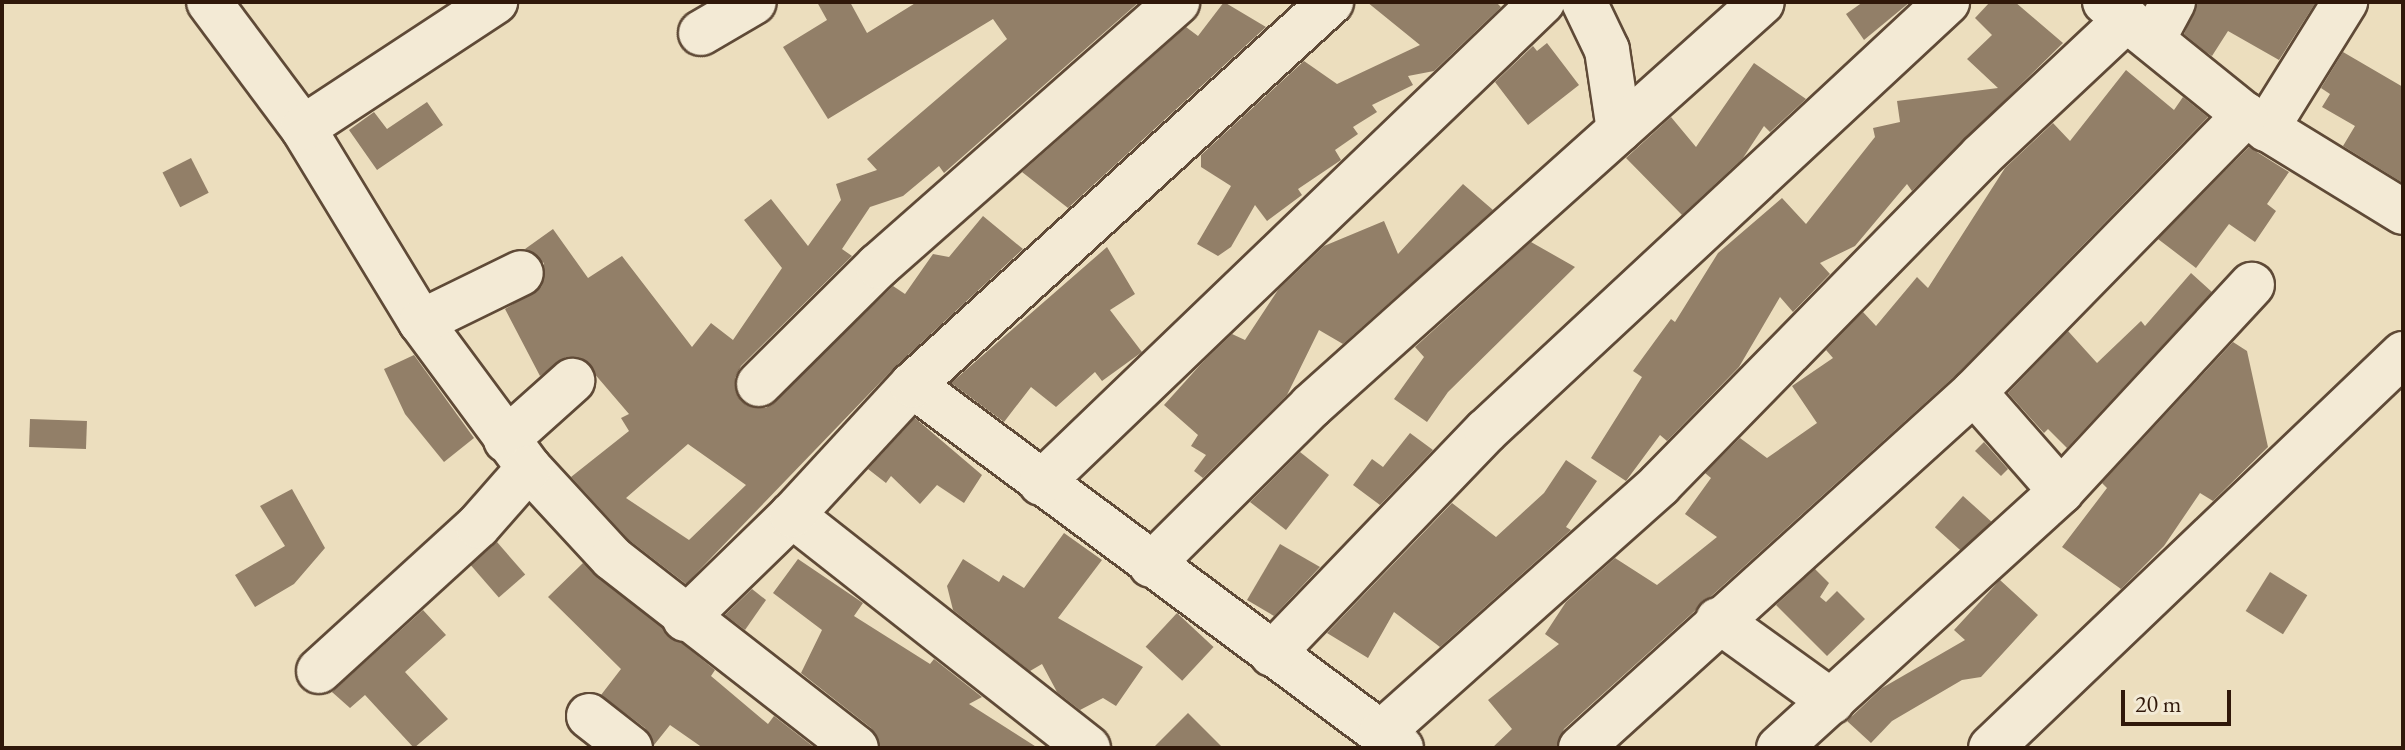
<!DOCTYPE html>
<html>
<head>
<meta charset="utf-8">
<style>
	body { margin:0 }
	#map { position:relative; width:2405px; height:750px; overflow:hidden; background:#ecdebe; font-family:"EB Garamond",serif }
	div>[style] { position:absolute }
	.building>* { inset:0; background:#927f68; transform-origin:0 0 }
	.roads { filter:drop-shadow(2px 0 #5f4a37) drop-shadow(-2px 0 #5f4a37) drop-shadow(0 2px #5f4a37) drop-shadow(0 -2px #5f4a37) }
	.minor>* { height:44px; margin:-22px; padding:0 22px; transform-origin:22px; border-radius:22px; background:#f3ead5 }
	span { translate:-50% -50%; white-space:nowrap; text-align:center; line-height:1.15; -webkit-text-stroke:8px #f3ead5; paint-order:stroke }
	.frame { position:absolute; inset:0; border:4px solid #30180a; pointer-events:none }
	.scale { position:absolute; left:2121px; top:690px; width:110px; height:36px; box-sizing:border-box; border:4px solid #30180a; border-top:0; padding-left:10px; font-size:24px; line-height:28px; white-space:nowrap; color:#30180a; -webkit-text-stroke:6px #f3ead5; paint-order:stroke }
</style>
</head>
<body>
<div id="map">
	<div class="building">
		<div style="clip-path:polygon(evenodd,817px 2px,850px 2px,867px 33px,917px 2px,1139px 2px,944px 173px,939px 166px,903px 196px,870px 207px,842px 249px,852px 256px,741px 366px,735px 378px,741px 401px,766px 408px,893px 286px,905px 294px,933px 254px,949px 257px,983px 216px,1023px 249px,894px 368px,686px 584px,629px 540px,571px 477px,629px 431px,621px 418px,629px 414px,581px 358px,566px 357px,540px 376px,505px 309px,542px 286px,544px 263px,525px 249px,553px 229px,588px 278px,622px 256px,692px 347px,711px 323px,733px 340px,782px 268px,744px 220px,771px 199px,808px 246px,841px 200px,836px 184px,877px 170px,867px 159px,1007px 39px,993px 19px,828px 119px,783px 47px,827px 20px,817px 2px,688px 444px,746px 485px,689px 540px,626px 498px,688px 444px)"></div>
		<div style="clip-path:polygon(1224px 2px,1266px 27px,1068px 208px,1022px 172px,1186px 27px,1198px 36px)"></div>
		<div style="clip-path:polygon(1367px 2px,1496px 2px,1501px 7px,1434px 71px,1408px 76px,1413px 85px,1372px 105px,1377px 112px,1353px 127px,1358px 134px,1335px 150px,1341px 160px,1298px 189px,1302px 195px,1267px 221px,1255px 205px,1231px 247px,1218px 256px,1197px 244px,1231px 186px,1201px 167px,1201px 155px,1304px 61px,1337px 84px,1420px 45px)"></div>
		<div style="clip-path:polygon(1863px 2px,1910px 2px,1864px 40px,1846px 14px)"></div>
		<div style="clip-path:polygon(1990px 2px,2015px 2px,2063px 43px,1912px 191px,1907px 184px,1855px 246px,1820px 263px,1830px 274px,1793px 312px,1780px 297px,1739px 367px,1667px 441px,1660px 435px,1626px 481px,1591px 458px,1642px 377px,1633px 371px,1671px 319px,1675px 322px,1718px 253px,1782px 198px,1806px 224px,1875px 137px,1873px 128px,1900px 122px,1897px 101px,1998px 88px,1967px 59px,1992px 35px,1975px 18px)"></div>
		<div style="clip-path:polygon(2198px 2px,2316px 2px,2279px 60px,2228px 31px,2212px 56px,2206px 52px,2184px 34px)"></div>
		<div style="clip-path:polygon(1547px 43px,1579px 85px,1528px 125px,1495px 82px,1533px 46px,1537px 51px)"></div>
		<div style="clip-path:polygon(2343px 52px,2403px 87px,2403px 183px,2343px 146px,2355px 126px,2322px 107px,2330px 94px,2321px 88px)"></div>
		<div style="clip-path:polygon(1754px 63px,1806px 99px,1770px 132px,1764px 126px,1743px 158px,1682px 215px,1626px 158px,1671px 117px,1696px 147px)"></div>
		<div style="clip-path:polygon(2126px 70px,2174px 110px,2183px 97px,2208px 117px,1957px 374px,1564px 729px,1557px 748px,1492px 748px,1512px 729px,1488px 700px,1559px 644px,1545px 634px,1566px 602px,1615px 558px,1657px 585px,1717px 537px,1685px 514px,1711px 478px,1705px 473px,1740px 438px,1767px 458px,1817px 423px,1792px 386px,1833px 358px,1826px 350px,1863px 312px,1876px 326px,1917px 277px,1928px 288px,2005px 168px,2053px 123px,2070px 141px)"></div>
		<div style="clip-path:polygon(427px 102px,443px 125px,377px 170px,349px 130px,374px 112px,387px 129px)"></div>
		<div style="clip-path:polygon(2249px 147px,2289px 172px,2267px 204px,2276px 211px,2255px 242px,2229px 224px,2196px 268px,2158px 239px)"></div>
		<div style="left:191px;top:158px;width:39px;height:32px;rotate:63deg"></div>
		<div style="clip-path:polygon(1463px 184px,1493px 210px,1343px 344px,1319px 330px,1287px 395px,1203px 478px,1194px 471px,1206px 455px,1191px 446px,1198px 435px,1164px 405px,1201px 364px,1232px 334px,1245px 340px,1278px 290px,1324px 246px,1384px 221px,1398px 254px)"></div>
		<div style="clip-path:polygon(1531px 242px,1575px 267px,1448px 392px,1427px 422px,1394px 399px,1424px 357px,1415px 347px)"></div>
		<div style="clip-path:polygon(1107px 247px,1135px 294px,1110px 310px,1142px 352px,1102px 381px,1095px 372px,1056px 407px,1031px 387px,1004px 422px,951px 383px)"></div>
		<div style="clip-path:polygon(2191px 273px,2212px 292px,2067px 448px,2048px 429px,2044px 433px,2008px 393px,2068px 331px,2097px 363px,2141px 321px,2145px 326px)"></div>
		<div style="clip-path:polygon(2233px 342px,2247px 351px,2268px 447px,2213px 501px,2200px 493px,2164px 546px,2121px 589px,2062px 547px,2107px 488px,2102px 483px)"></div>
		<div style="clip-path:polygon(414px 355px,474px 438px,444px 462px,405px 414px,384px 369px)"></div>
		<div style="clip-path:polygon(915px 418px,982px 475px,964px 503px,937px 485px,920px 504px,891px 476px,886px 483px,868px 469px)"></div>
		<div style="left:30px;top:419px;width:57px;height:28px;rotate:2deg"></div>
		<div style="clip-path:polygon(1410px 433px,1433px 450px,1380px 505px,1353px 485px,1372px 459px,1383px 467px)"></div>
		<div style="clip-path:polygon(1984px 442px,2008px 469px,2001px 476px,1975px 451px)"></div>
		<div style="clip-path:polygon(1300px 452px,1329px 475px,1286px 530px,1250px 502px)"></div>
		<div style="clip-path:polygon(1566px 460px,1597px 481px,1566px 527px,1571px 530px,1440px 647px,1394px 612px,1368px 658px,1327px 633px,1452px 503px,1496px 537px,1544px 493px)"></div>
		<div style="clip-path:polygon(292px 489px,325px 548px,294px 584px,255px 607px,235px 575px,285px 546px,260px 506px)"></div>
		<div style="left:1963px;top:496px;width:38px;height:42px;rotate:42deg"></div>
		<div style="clip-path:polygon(1064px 533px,1102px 560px,1058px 618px,1143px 667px,1116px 706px,1103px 698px,1080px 710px,1057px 692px,1042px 664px,1030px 671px,953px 610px,947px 586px,963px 559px,999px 582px,1003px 575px,1024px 588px)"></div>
		<div style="left:497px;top:542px;width:43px;height:35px;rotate:49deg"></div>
		<div style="clip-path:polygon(1280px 544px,1320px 567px,1274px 616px,1247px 600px)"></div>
		<div style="clip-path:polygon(798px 559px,863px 603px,854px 616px,930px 664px,934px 659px,982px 697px,969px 704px,1038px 748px,880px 748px,871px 728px,801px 673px,822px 630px,773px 593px)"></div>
		<div style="clip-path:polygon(583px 563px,715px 670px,711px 676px,768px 724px,774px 716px,815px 748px,703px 748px,670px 725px,654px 745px,645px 728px,601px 695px,621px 669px,548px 597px)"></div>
		<div style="clip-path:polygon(1815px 569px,1829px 583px,1820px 597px,1826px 602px,1837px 591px,1865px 619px,1827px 656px,1776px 605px)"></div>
		<div style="left:2270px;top:572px;width:44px;height:46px;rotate:32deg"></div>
		<div style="clip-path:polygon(2000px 580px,2038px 615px,1981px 677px,1962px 680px,1892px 721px,1871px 743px,1847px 721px,1882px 688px,1965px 640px,1954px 630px)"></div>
		<div style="clip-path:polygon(752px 589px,766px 600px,745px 630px,725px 615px)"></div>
		<div style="clip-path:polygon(423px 610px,446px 635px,405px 672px,448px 719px,414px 748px,365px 695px,350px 708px,332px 692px)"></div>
		<div style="left:1177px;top:613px;width:50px;height:46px;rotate:43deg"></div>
		<div style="clip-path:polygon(1188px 713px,1223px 748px,1153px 748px)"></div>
	</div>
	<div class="roads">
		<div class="minor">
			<div style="left:209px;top:2px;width:157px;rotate:53.3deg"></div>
			<div style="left:303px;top:128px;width:227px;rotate:58.7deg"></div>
			<div style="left:421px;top:322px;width:182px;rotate:53.5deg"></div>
			<div style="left:529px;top:468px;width:122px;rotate:47.3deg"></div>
			<div style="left:612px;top:558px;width:309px;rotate:37.9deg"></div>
			<div style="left:1584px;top:2px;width:53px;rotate:64.4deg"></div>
			<div style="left:1607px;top:50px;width:81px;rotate:81.5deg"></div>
			<div style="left:2105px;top:2px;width:180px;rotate:38.9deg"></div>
			<div style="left:2245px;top:115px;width:185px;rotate:31.5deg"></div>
			<div style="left:701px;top:33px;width:61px;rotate:-30.3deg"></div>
			<div style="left:2153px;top:39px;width:42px;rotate:-61.6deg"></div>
			<div style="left:303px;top:128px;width:230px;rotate:-33.3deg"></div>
			<div style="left:2266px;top:129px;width:150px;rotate:-58.1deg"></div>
			<div style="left:421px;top:322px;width:111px;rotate:-26.1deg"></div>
			<div style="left:759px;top:384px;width:168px;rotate:-44.8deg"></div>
			<div style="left:878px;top:266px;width:399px;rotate:-41.4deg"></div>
			<div style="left:912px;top:385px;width:609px;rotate:36.59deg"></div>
			<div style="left:1974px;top:392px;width:132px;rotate:48.7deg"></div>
			<div style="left:506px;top:440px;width:89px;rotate:-41.8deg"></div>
			<div style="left:1041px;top:483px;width:695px;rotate:-43.83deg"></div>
			<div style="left:1151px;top:565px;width:226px;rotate:-44.8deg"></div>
			<div style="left:1311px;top:406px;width:605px;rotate:-41.85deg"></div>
			<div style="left:685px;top:619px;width:149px;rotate:-44.2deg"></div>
			<div style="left:1718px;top:620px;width:140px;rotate:35.7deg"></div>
			<div style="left:1272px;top:654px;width:309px;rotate:-46.2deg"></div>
			<div style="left:1486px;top:431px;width:630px;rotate:-42.94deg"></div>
			<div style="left:319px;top:671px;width:215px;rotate:-42.4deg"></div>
			<div style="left:478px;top:526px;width:77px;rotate:-48.7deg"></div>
			<div style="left:589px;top:716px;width:52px;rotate:38deg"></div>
			<div style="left:1381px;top:733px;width:373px;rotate:-41.7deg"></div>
			<div style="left:1659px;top:485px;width:460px;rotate:-45.6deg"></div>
			<div style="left:1981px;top:156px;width:200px;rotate:-43.2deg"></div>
			<div style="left:1088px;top:748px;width:377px;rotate:-141.8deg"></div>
			<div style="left:792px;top:515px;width:177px;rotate:-47.3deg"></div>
			<div style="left:912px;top:385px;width:568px;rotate:-42.43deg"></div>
			<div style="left:1581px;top:748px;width:530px;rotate:-42.17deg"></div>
			<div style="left:1974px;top:392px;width:388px;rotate:-45.6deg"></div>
			<div style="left:1779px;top:748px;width:382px;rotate:-42.3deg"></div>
			<div style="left:2061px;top:491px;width:281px;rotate:-47.2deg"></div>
			<div style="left:1991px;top:748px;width:570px;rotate:-43.72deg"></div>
		</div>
	</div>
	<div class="frame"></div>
	<div class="scale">20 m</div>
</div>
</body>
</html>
